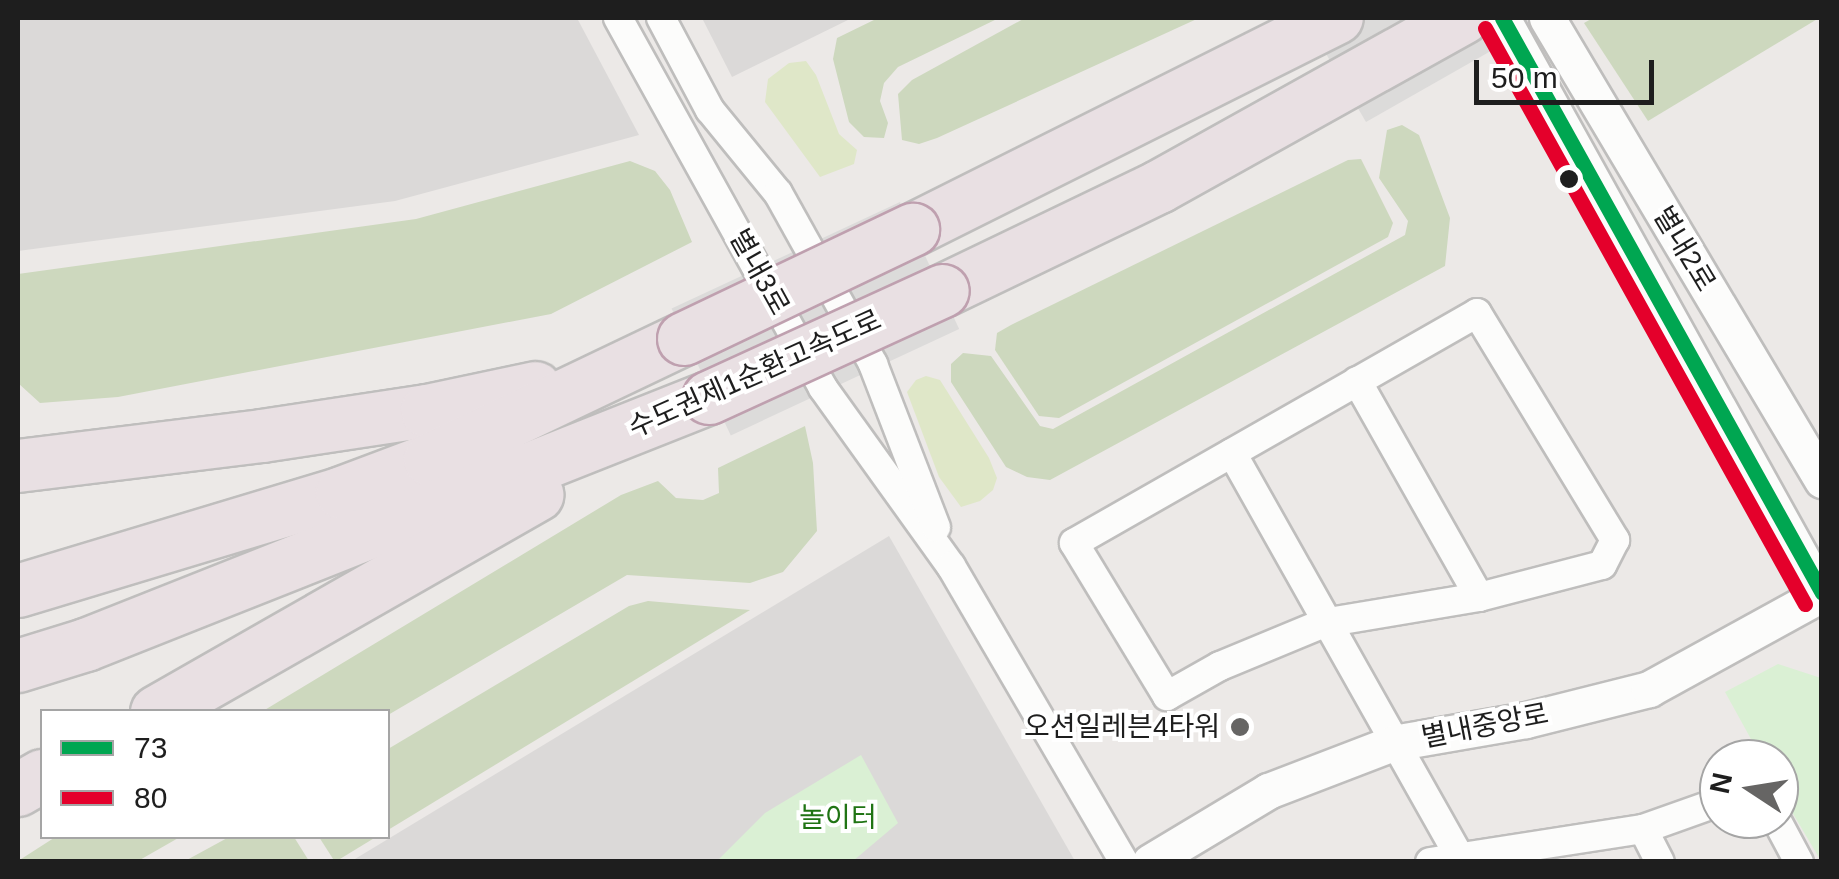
<!DOCTYPE html>
<html>
<head>
<meta charset="utf-8">
<style>
	body { margin:0 }
	#map { position:relative; width:1839px; height:879px; overflow:hidden; background:#ece9e7; font-family:Arial,"Noto Sans KR",sans-serif }
	div>[style] { position:absolute }
	.residential>* { inset:0; background:#dbd9d8 }
	.grass>* { inset:0; background:#dfe7c8 }
	.forest>* { inset:0; background:#cdd8be }
	.park>* { inset:0; background:#daf0d4 }
	.pier>* { inset:0; background:#dcdbda; transform-origin:0 0 }
	.roads { filter:drop-shadow(2px 0 #bfbebd) drop-shadow(-2px 0 #bfbebd) drop-shadow(0 2px #bfbebd) drop-shadow(0 -2px #bfbebd) }
	.minor>* { height:28px; margin:-14px; padding:0 14px; transform-origin:14px; border-radius:14px; background:#fcfcfb }
	.tertiary>* { height:35px; margin:-17.5px; padding:0 17.5px; transform-origin:17.5px; border-radius:17.5px; background:#fcfcfb }
	.motorway>* { height:52px; margin:-26px; padding:0 26px; transform-origin:26px; border-radius:26px; background:#e9e0e3 }
	.bridges { filter:drop-shadow(2px 0 #bfa0af) drop-shadow(-2px 0 #bfa0af) drop-shadow(0 2px #bfa0af) drop-shadow(0 -2px #bfa0af) }
	.motorway-bridge>* { height:52px; margin:-26px; padding:0 26px; transform-origin:26px; border-radius:26px; background:#e9e0e3 }
	.bus-1>* { height:15px; margin:-7.5px; padding:0 7.5px; transform-origin:7.5px; border-radius:7.5px; background:#00a651 }
	.bus-2>* { height:15px; margin:-7.5px; padding:0 7.5px; transform-origin:7.5px; border-radius:7.5px; background:#e4002b }
	.dots>* { width:28px; height:28px; translate:-50% -50%; box-sizing:border-box; border:5px solid #fff; border-radius:50% }
	span { translate:-50% -50%; white-space:nowrap; text-align:center; line-height:1.15; -webkit-text-stroke:8px #fff; paint-order:stroke }
	.street-label { font-size:28px; color:#1e1e1e }
	.poi-label { font-size:28px; color:#1e1e1e }
	.right { translate:-100% -50%; text-align:right }
	.park-label { font-size:28px; color:#207414 }
	.frame { position:absolute; inset:0; border:20px solid #1e1e1e; pointer-events:none }
	.legend { position:absolute; left:40px; top:709px; width:350px; height:130px; box-sizing:border-box; background:#fff; border:2px solid #a5a5a5; margin:0; padding:12px 18px; list-style:none; font-size:30px; color:#1e1e1e }
	.legend li { display:flex; align-items:center; gap:20px; height:50px }
	.legend b { width:50px; border:2px solid #a5a5a5 }
	.north { position:absolute; left:1699px; top:739px; width:100px; height:100px; box-sizing:border-box; background:#fff; border:2px solid #a5a5a5; border-radius:50%; rotate:282deg; font-size:28px; font-weight:700; line-height:40px; text-align:center; color:#1e1e1e }
	.north::after { content:''; display:block; margin:auto; width:35px; height:45px; background:#666564; clip-path:polygon(50% 0,100% 100%,50% 72%,0 100%) }
	.scale { position:absolute; left:1474px; top:60px; width:180px; height:45px; box-sizing:border-box; border:5px solid #1e1e1e; border-top:0; padding-left:12px; font-size:30px; line-height:35px; white-space:nowrap; color:#1e1e1e; -webkit-text-stroke:8px #fff; paint-order:stroke }
</style>
</head>
<body>
<div id="map">
	<div class="residential">
		<div style="clip-path:polygon(18px 18px,577px 18px,639px 135px,395px 201px,18px 251px)"></div>
		<div style="clip-path:polygon(702px 18px,852px 18px,732px 77px)"></div>
		<div style="clip-path:polygon(889px 536px,1075px 861px,350px 862px)"></div>
	</div>
	<div class="grass">
		<div style="clip-path:polygon(806px 61px,816px 75px,839px 134px,857px 150px,854px 164px,820px 177px,765px 102px,768px 79px,789px 63px)"></div>
		<div style="clip-path:polygon(926px 376px,940px 380px,989px 458px,997px 478px,993px 490px,980px 501px,961px 507px,939px 477px,907px 392px,916px 380px)"></div>
	</div>
	<div class="forest">
		<div style="clip-path:polygon(878px 18px,999px 18px,898px 67px,884px 83px,880px 101px,888px 123px,884px 138px,864px 137px,849px 122px,833px 59px,837px 38px)"></div>
		<div style="clip-path:polygon(1025px 18px,1199px 18px,937px 138px,919px 144px,902px 140px,898px 94px,912px 80px)"></div>
		<div style="clip-path:polygon(1593px 18px,1819px 18px,1648px 121px,1584px 23px)"></div>
		<div style="clip-path:polygon(1402px 125px,1419px 135px,1450px 218px,1445px 266px,1050px 480px,1027px 477px,1006px 467px,951px 382px,951px 364px,963px 353px,991px 356px,1040px 426px,1053px 429px,1405px 235px,1408px 221px,1379px 178px,1387px 130px)"></div>
		<div style="clip-path:polygon(1361px 159px,1393px 223px,1388px 237px,1059px 418px,1039px 416px,995px 350px,997px 333px,1011px 325px,1348px 160px)"></div>
		<div style="clip-path:polygon(630px 161px,655px 171px,670px 190px,692px 242px,551px 314px,118px 397px,40px 403px,18px 383px,18px 274px,416px 219px)"></div>
		<div style="clip-path:polygon(805px 426px,813px 463px,817px 531px,783px 572px,750px 583px,627px 575px,388px 715px,388px 712px,263px 711px,621px 495px,658px 481px,676px 498px,703px 500px,719px 493px,718px 468px)"></div>
		<div style="clip-path:polygon(648px 601px,750px 610px,388px 830px,388px 749px,629px 606px)"></div>
		<div style="clip-path:polygon(57px 836px,180px 836px,180px 837px,138px 861px,18px 861px)"></div>
		<div style="clip-path:polygon(229px 837px,294px 837px,309px 861px,185px 861px)"></div>
		<div style="clip-path:polygon(319px 837px,376px 837px,335px 862px)"></div>
	</div>
	<div class="park">
		<div style="clip-path:polygon(1778px 664px,1821px 678px,1821px 861px,1779px 790px,1779px 759px,1762px 759px,1725px 692px)"></div>
		<div style="clip-path:polygon(861px 755px,898px 823px,853px 861px,717px 861px,765px 813px)"></div>
	</div>
	<div class="pier">
		<div style="clip-path:polygon(1305px 18px,1549px 18px,1366px 122px)"></div>
		<div style="left:900px;top:202px;width:140px;height:252px;rotate:65deg"></div>
	</div>
	<div class="roads">
		<div class="minor">
			<div style="left:618px;top:18px;width:423px;rotate:61deg"></div>
			<div style="left:823px;top:388px;width:219px;rotate:54.3deg"></div>
			<div style="left:951px;top:566px;width:343px;rotate:59.7deg"></div>
			<div style="left:661px;top:18px;width:104px;rotate:62deg"></div>
			<div style="left:710px;top:110px;width:107px;rotate:50.7deg"></div>
			<div style="left:778px;top:193px;width:196px;rotate:60.9deg"></div>
			<div style="left:873px;top:364px;width:175px;rotate:68.9deg"></div>
			<div style="left:1477px;top:313px;width:266px;rotate:58.7deg"></div>
			<div style="left:1615px;top:540px;width:28px;rotate:117deg"></div>
			<div style="left:1602px;top:565px;width:127px;rotate:165.4deg"></div>
			<div style="left:1479px;top:597px;width:157px;rotate:170.5deg"></div>
			<div style="left:1324px;top:623px;width:113px;rotate:157.5deg"></div>
			<div style="left:1220px;top:666px;width:61px;rotate:150.5deg"></div>
			<div style="left:1167px;top:696px;width:179px;rotate:-121.3deg"></div>
			<div style="left:1074px;top:543px;width:464px;rotate:-29.7deg"></div>
			<div style="left:1357px;top:381px;width:248px;rotate:60.5deg"></div>
			<div style="left:1232px;top:453px;width:469px;rotate:60.6deg"></div>
			<div style="left:1776px;top:819px;width:49px;rotate:61.9deg"></div>
			<div style="left:1643px;top:829px;width:37px;rotate:63deg"></div>
			<div style="left:1430px;top:862px;width:216px;rotate:-8.8deg"></div>
			<div style="left:1643px;top:829px;width:81px;rotate:-19.6deg"></div>
		</div>
		<div class="tertiary">
			<div style="left:1502px;top:18px;width:660px;rotate:60.99deg"></div>
			<div style="left:1547px;top:18px;width:538px;rotate:59.24deg"></div>
			<div style="left:1150px;top:862px;width:138px;rotate:-31deg"></div>
			<div style="left:1268px;top:791px;width:134px;rotate:-21deg"></div>
			<div style="left:1393px;top:743px;width:135px;rotate:-9.8deg"></div>
			<div style="left:1526px;top:720px;width:127px;rotate:-14.1deg"></div>
			<div style="left:1649px;top:689px;width:197px;rotate:-28.8deg"></div>
		</div>
		<div class="motorway">
			<div style="left:913px;top:230px;width:474px;rotate:-26.6deg"></div>
			<div style="left:943px;top:291px;width:240px;rotate:-25.7deg"></div>
			<div style="left:1159px;top:187px;width:348px;rotate:-29.1deg"></div>
			<div style="left:18px;top:466px;width:246px;rotate:-7deg"></div>
			<div style="left:262px;top:436px;width:167px;rotate:-8.6deg"></div>
			<div style="left:427px;top:411px;width:111px;rotate:-11.9deg"></div>
			<div style="left:18px;top:591px;width:338px;rotate:-16.8deg"></div>
			<div style="left:342px;top:493px;width:94px;rotate:-20.6deg"></div>
			<div style="left:430px;top:460px;width:281px;rotate:-25.5deg"></div>
			<div style="left:18px;top:666px;width:71px;rotate:-17.2deg"></div>
			<div style="left:86px;top:645px;width:670px;rotate:-21.63deg"></div>
			<div style="left:157px;top:712px;width:438px;rotate:-29.7deg"></div>
			<div style="left:18px;top:790px;width:28px;rotate:-30deg"></div>
		</div>
	</div>
	<div class="bridges">
		<div class="motorway-bridge">
			<div style="left:684px;top:339px;width:254px;rotate:-25.5deg"></div>
			<div style="left:709px;top:398px;width:257px;rotate:-24.6deg"></div>
		</div>
	</div>
	<div class="bus-1">
		<div style="left:1502px;top:18px;width:658px;rotate:60.9deg"></div>
	</div>
	<div class="bus-2">
		<div style="left:1485px;top:28px;width:659px;rotate:60.95deg"></div>
	</div>
	<div class="dots">
		<div style="left:1569px;top:179px;background:#1e1e1e"></div>
		<div style="left:1240px;top:727px;background:#666564"></div>
	</div>
	<div class="street-label">
		<span style="left:1684px;top:249px;rotate:59deg">별내2로</span>
		<span style="left:759px;top:272px;rotate:61deg">별내3로</span>
		<span style="left:755px;top:374px;rotate:-24deg">수도권제1순환고속도로</span>
		<span style="left:1485px;top:726px;rotate:-11deg">별내중앙로</span>
	</div>
	<div class="poi-label">
		<span class="right" style="left:1220px;top:727px">오션일레븐4타워</span>
	</div>
	<div class="park-label">
		<span style="left:838px;top:818px">놀이터</span>
	</div>
	<div class="frame"></div>
	<ul class="legend">
	<li><b style="height:12px;background:#00a651"></b>73</li>
	<li><b style="height:12px;background:#e4002b"></b>80</li>
	</ul>
	<div class="north">N</div>
	<div class="scale">50 m</div>
</div>
</body>
</html>
